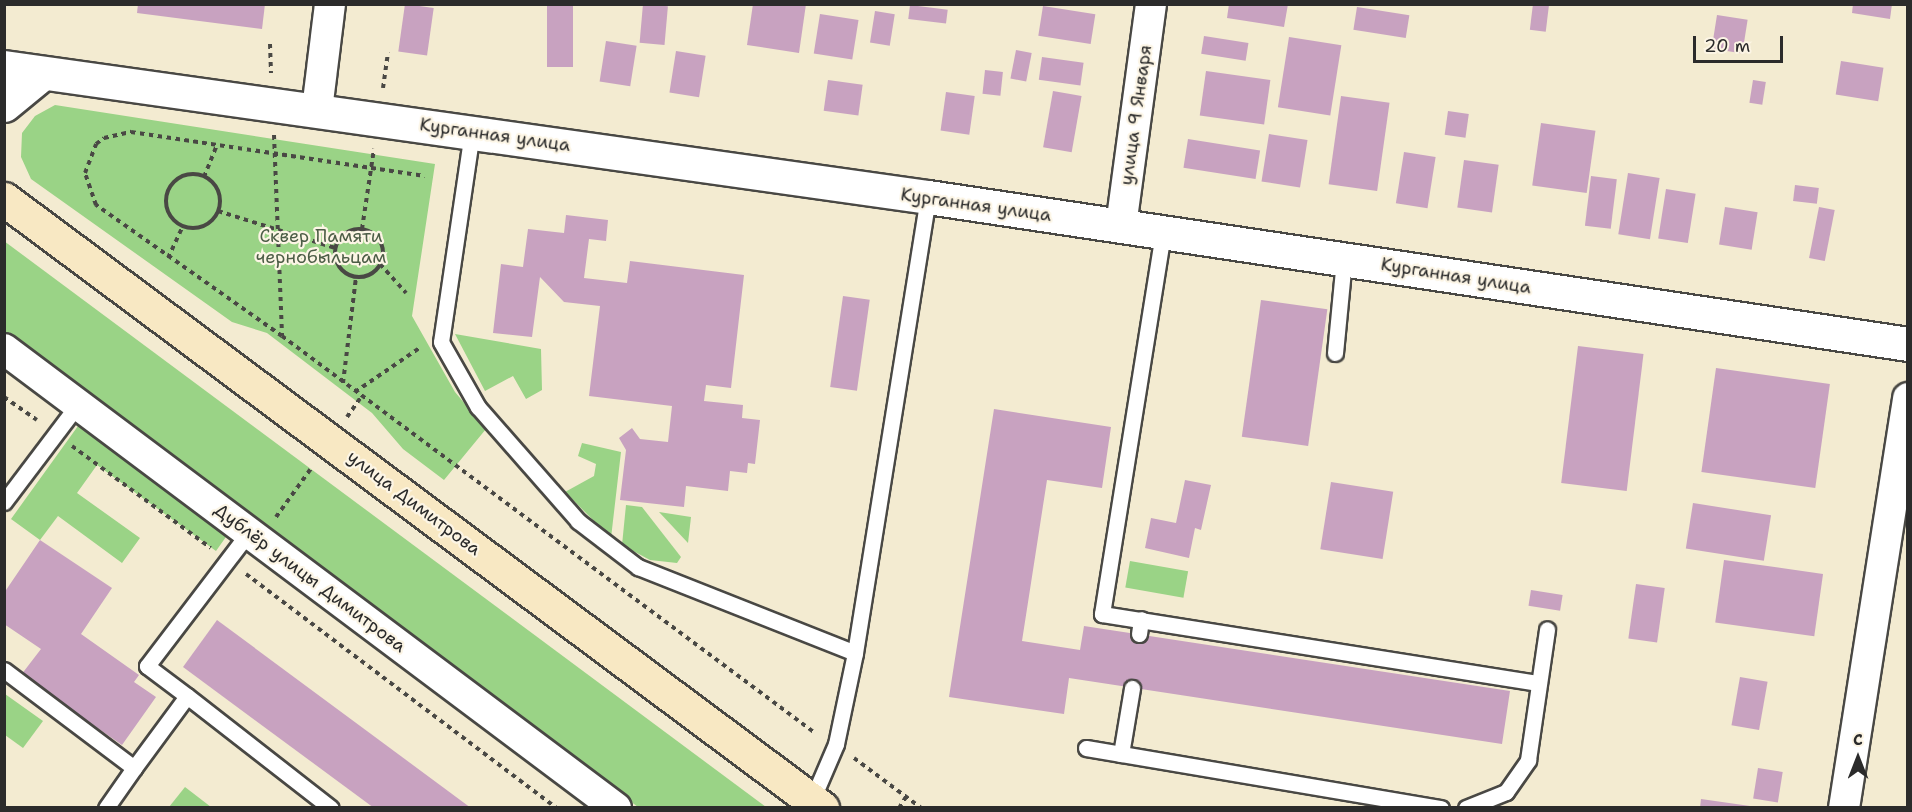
<!DOCTYPE html>
<html>
<head>
<meta charset="utf-8">
<style>
	body { margin:0 }
	#map { position:relative; width:1912px; height:812px; overflow:hidden; background:#f3ebd1; font-family:"Shantell Sans",sans-serif }
	div>[style] { position:absolute }
	.green>* { inset:0; background:#9ad386; transform-origin:0 0 }
	.building>* { inset:0; background:#c8a2c0; transform-origin:0 0 }
	.path>* { height:4px; margin-top:-2px; transform-origin:0; background:repeating-linear-gradient(90deg,#494844 0 4.5px,transparent 0 9px) }
	.path>.ring { margin:-2px; padding:0; box-sizing:content-box; background:none; border:4px solid #494844; border-radius:50% }
	.roads { filter:drop-shadow(2px 0 #494844) drop-shadow(-2px 0 #494844) drop-shadow(0 2px #494844) drop-shadow(0 -2px #494844) }
	.service>* { height:15px; margin:-7.5px; padding:0 7.5px; transform-origin:7.5px; border-radius:7.5px; background:#fff }
	.minor>* { height:30px; margin:-15px; padding:0 15px; transform-origin:15px; border-radius:15px; background:#fff }
	.tertiary>* { height:33px; margin:-16.5px; padding:0 16.5px; transform-origin:16.5px; border-radius:16.5px; background:#fff }
	.secondary>* { height:33px; margin:-16.5px; padding:0 16.5px; transform-origin:16.5px; border-radius:16.5px; background:#f8e8c3 }
	span { translate:-50% -50%; white-space:nowrap; text-align:center; line-height:1.15; -webkit-text-stroke:4.5px #fcf5e5; paint-order:stroke }
	.street-label { font-size:18px; color:#2b2b2b }
	.park-label { font-size:18px; color:#4c5d46 }
	.frame { position:absolute; inset:0; border:6px solid #2b2b2b; pointer-events:none }
	.north { position:absolute; left:1828px; top:728px; width:60px; height:60px; -webkit-text-stroke:4px #fcf5e5; paint-order:stroke; rotate:0deg; font-size:16px; font-weight:700; line-height:24px; text-align:center; color:#2b2b2b }
	.north::after { content:''; display:block; margin:auto; width:21px; height:27px; background:#2b2b2b; clip-path:polygon(50% 0,100% 100%,50% 72%,0 100%) }
	.scale { position:absolute; left:1693px; top:36px; width:90px; height:27px; box-sizing:border-box; border:3px solid #2b2b2b; border-top:0; padding-left:8px; font-size:18px; line-height:21px; white-space:nowrap; color:#2b2b2b; -webkit-text-stroke:4px #fcf5e5; paint-order:stroke }
</style>
</head>
<body>
<div id="map">
	<div class="green">
		<div style="clip-path:polygon(55px 105px,435px 164px,412px 316px,455px 392px,486px 429px,444px 480px,403px 449px,372px 413px,267px 333px,232px 322px,31px 179px,21px 157px,22px 133px,35px 116px)"></div>
		<div style="clip-path:polygon(4px 241px,766px 807px,638px 807px,5px 334px)"></div>
		<div style="clip-path:polygon(455px 334px,541px 349px,542px 390px,526px 399px,513px 376px,485px 391px)"></div>
		<div style="clip-path:polygon(78px 426px,228px 534px,216px 551px,97px 465px,77px 493px,140px 538px,122px 563px,58px 516px,40px 540px,11px 519px)"></div>
		<div style="clip-path:polygon(582px 443px,621px 452px,611px 538px,565px 492px,594px 476px,596px 464px,578px 456px)"></div>
		<div style="clip-path:polygon(626px 505px,642px 507px,681px 557px,677px 563px,650px 560px,622px 545px)"></div>
		<div style="clip-path:polygon(659px 512px,691px 517px,688px 543px)"></div>
		<div style="left:1130px;top:561px;width:59px;height:27px;rotate:10deg"></div>
		<div style="clip-path:polygon(5px 694px,43px 721px,23px 748px,5px 735px)"></div>
		<div style="clip-path:polygon(185px 787px,211px 807px,169px 807px)"></div>
	</div>
	<div class="building">
		<div style="clip-path:polygon(138px 4px,265px 4px,262px 29px,137px 13px)"></div>
		<div style="left:405px;top:4px;width:29px;height:48px;rotate:8deg"></div>
		<div style="left:547px;top:4px;width:26px;height:63px"></div>
		<div style="left:643px;top:4px;width:25px;height:39px;rotate:5deg"></div>
		<div style="clip-path:polygon(753px 4px,806px 4px,799px 53px,747px 45px)"></div>
		<div style="clip-path:polygon(1229px 4px,1288px 4px,1284px 27px,1227px 18px)"></div>
		<div style="left:1533px;top:4px;width:16px;height:26px;rotate:7deg"></div>
		<div style="clip-path:polygon(1853px 4px,1892px 4px,1890px 19px,1852px 13px)"></div>
		<div style="left:910px;top:5px;width:38px;height:14px;rotate:7deg"></div>
		<div style="left:1043px;top:6px;width:53px;height:30px;rotate:9deg"></div>
		<div style="left:1357px;top:7px;width:53px;height:23px;rotate:9deg"></div>
		<div style="left:875px;top:11px;width:20px;height:32px;rotate:9deg"></div>
		<div style="left:820px;top:14px;width:39px;height:40px;rotate:9deg"></div>
		<div style="left:1717px;top:15px;width:31px;height:34px;rotate:9deg"></div>
		<div style="left:1204px;top:36px;width:45px;height:18px;rotate:9deg"></div>
		<div style="left:1289px;top:37px;width:53px;height:71px;rotate:9deg"></div>
		<div style="left:606px;top:41px;width:31px;height:41px;rotate:9deg"></div>
		<div style="left:1016px;top:50px;width:16px;height:29px;rotate:11deg"></div>
		<div style="left:676px;top:51px;width:30px;height:42px;rotate:9deg"></div>
		<div style="left:1042px;top:57px;width:42px;height:23px;rotate:8deg"></div>
		<div style="left:1841px;top:61px;width:43px;height:34px;rotate:9deg"></div>
		<div style="left:985px;top:70px;width:18px;height:24px;rotate:6deg"></div>
		<div style="left:1206px;top:71px;width:65px;height:45px;rotate:8deg"></div>
		<div style="left:828px;top:80px;width:35px;height:31px;rotate:8deg"></div>
		<div style="left:1753px;top:80px;width:13px;height:23px;rotate:9deg"></div>
		<div style="left:1053px;top:91px;width:29px;height:57px;rotate:10deg"></div>
		<div style="left:946px;top:92px;width:29px;height:39px;rotate:8deg"></div>
		<div style="left:1341px;top:96px;width:49px;height:89px;rotate:8deg"></div>
		<div style="left:1448px;top:111px;width:21px;height:24px;rotate:8deg"></div>
		<div style="left:1541px;top:123px;width:55px;height:63px;rotate:8deg"></div>
		<div style="left:1269px;top:134px;width:39px;height:48px;rotate:9deg"></div>
		<div style="left:1188px;top:139px;width:73px;height:29px;rotate:9deg"></div>
		<div style="left:1404px;top:152px;width:32px;height:52px;rotate:9deg"></div>
		<div style="left:1464px;top:160px;width:35px;height:48px;rotate:8deg"></div>
		<div style="left:1628px;top:173px;width:32px;height:62px;rotate:9deg"></div>
		<div style="left:1591px;top:176px;width:26px;height:50px;rotate:7deg"></div>
		<div style="left:1795px;top:185px;width:24px;height:16px;rotate:7deg"></div>
		<div style="left:1666px;top:189px;width:30px;height:50px;rotate:9deg"></div>
		<div style="left:1725px;top:207px;width:33px;height:38px;rotate:9deg"></div>
		<div style="left:1819px;top:207px;width:16px;height:52px;rotate:11deg"></div>
		<div style="clip-path:polygon(566px 215px,608px 220px,606px 241px,589px 239px,584px 278px,627px 283px,630px 261px,744px 275px,731px 388px,706px 385px,704px 401px,743px 405px,742px 418px,760px 420px,755px 464px,748px 463px,747px 473px,730px 471px,728px 491px,686px 486px,684px 507px,620px 500px,626px 450px,619px 438px,632px 428px,640px 439px,668px 442px,672px 406px,589px 396px,600px 306px,564px 302px,540px 277px,532px 337px,493px 333px,501px 264px,523px 267px,528px 229px,564px 233px)"></div>
		<div style="left:843px;top:296px;width:27px;height:92px;rotate:8deg"></div>
		<div style="left:1261px;top:300px;width:67px;height:138px;rotate:8deg"></div>
		<div style="left:1578px;top:346px;width:66px;height:138px;rotate:7deg"></div>
		<div style="left:1716px;top:368px;width:115px;height:105px;rotate:8deg"></div>
		<div style="clip-path:polygon(994px 409px,1111px 427px,1102px 488px,1047px 480px,1022px 641px,1080px 650px,1084px 626px,1510px 691px,1502px 744px,1069px 678px,1064px 714px,949px 697px)"></div>
		<div style="clip-path:polygon(1185px 480px,1211px 485px,1201px 530px,1195px 528px,1189px 558px,1145px 548px,1151px 518px,1176px 523px)"></div>
		<div style="left:1331px;top:482px;width:63px;height:68px;rotate:9deg"></div>
		<div style="left:1693px;top:503px;width:79px;height:46px;rotate:9deg"></div>
		<div style="clip-path:polygon(40px 540px,112px 588px,81px 634px,139px 675px,134px 682px,156px 697px,122px 745px,21px 675px,41px 649px,4px 624px,4px 593px)"></div>
		<div style="left:1724px;top:560px;width:100px;height:63px;rotate:8deg"></div>
		<div style="left:1636px;top:584px;width:29px;height:55px;rotate:8deg"></div>
		<div style="left:1531px;top:590px;width:32px;height:16px;rotate:9deg"></div>
		<div style="clip-path:polygon(217px 620px,471px 808px,374px 808px,183px 667px)"></div>
		<div style="left:1740px;top:677px;width:28px;height:49px;rotate:10deg"></div>
		<div style="left:1758px;top:768px;width:25px;height:31px;rotate:9deg"></div>
		<div style="clip-path:polygon(1701px 799px,1750px 806px,1750px 808px,1700px 808px)"></div>
	</div>
	<div class="path">
		<div style="left:270px;top:44px;width:29px;rotate:88deg"></div>
		<div style="left:383px;top:88px;width:36px;rotate:-82deg"></div>
		<div style="left:274px;top:135px;width:201px;rotate:87.7deg"></div>
		<div style="left:282px;top:336px;width:665px;rotate:36.68deg"></div>
		<div class="ring" style="left:166px;top:174px;width:50px;height:50px"></div>
		<div style="left:204px;top:177px;width:35px;rotate:-68deg"></div>
		<div style="left:218px;top:211px;width:123px;rotate:17.5deg"></div>
		<div class="ring" style="left:335px;top:229px;width:44px;height:44px"></div>
		<div style="left:362px;top:229px;width:81px;rotate:-81.5deg"></div>
		<div style="left:168px;top:258px;width:35px;rotate:-65deg"></div>
		<div style="left:380px;top:264px;width:39px;rotate:48deg"></div>
		<div style="left:282px;top:336px;width:228px;rotate:-144.8deg"></div>
		<div style="left:96px;top:205px;width:34px;rotate:-109deg"></div>
		<div style="left:85px;top:173px;width:31px;rotate:-69deg"></div>
		<div style="left:96px;top:144px;width:10px;rotate:-37deg"></div>
		<div style="left:104px;top:138px;width:28px;rotate:-13deg"></div>
		<div style="left:131px;top:132px;width:297px;rotate:8.5deg"></div>
		<div style="left:343px;top:383px;width:107px;rotate:-83deg"></div>
		<div style="left:355px;top:392px;width:80px;rotate:-34.3deg"></div>
		<div style="left:4px;top:397px;width:40px;rotate:34.9deg"></div>
		<div style="left:347px;top:417px;width:24px;rotate:-55deg"></div>
		<div style="left:72px;top:446px;width:172px;rotate:36.3deg"></div>
		<div style="left:276px;top:517px;width:62px;rotate:-54.2deg"></div>
		<div style="left:246px;top:574px;width:389px;rotate:37deg"></div>
		<div style="left:854px;top:758px;width:84px;rotate:36.7deg"></div>
		<div style="left:899px;top:808px;width:13px;rotate:-58deg"></div>
	</div>
	<div class="roads">
		<div class="service">
			<div style="left:472px;top:132px;width:212px;rotate:98.4deg"></div>
			<div style="left:441px;top:342px;width:75px;rotate:60.4deg"></div>
			<div style="left:478px;top:407px;width:152px;rotate:48.7deg"></div>
			<div style="left:578px;top:521px;width:76px;rotate:37.5deg"></div>
			<div style="left:638px;top:567px;width:233px;rotate:21.6deg"></div>
			<div style="left:1163px;top:233px;width:386px;rotate:99.1deg"></div>
			<div style="left:1102px;top:614px;width:442px;rotate:9deg"></div>
			<div style="left:1335px;top:353px;width:94px;rotate:-84.5deg"></div>
			<div style="left:4px;top:502px;width:123px;rotate:-52.9deg"></div>
			<div style="left:1139px;top:634px;width:15px;rotate:-82deg"></div>
			<div style="left:4px;top:670px;width:163px;rotate:37deg"></div>
			<div style="left:134px;top:768px;width:89px;rotate:-53.6deg"></div>
			<div style="left:187px;top:696px;width:182px;rotate:37.9deg"></div>
			<div style="left:187px;top:696px;width:50px;rotate:-143.1deg"></div>
			<div style="left:147px;top:666px;width:168px;rotate:-52.7deg"></div>
			<div style="left:1086px;top:748px;width:360px;rotate:9.6deg"></div>
			<div style="left:1121px;top:754px;width:67px;rotate:-80.5deg"></div>
			<div style="left:812px;top:800px;width:61px;rotate:-66.8deg"></div>
			<div style="left:836px;top:744px;width:93px;rotate:-78.2deg"></div>
			<div style="left:855px;top:653px;width:462px;rotate:-80.9deg"></div>
			<div style="left:106px;top:808px;width:49px;rotate:-55deg"></div>
			<div style="left:1466px;top:808px;width:43px;rotate:-21.8deg"></div>
			<div style="left:1506px;top:792px;width:39px;rotate:-55deg"></div>
			<div style="left:1528px;top:760px;width:132px;rotate:-81.7deg"></div>
		</div>
		<div class="minor">
			<div style="left:317px;top:110px;width:107px;rotate:-83deg"></div>
			<div style="left:1121px;top:226px;width:224px;rotate:-82.3deg"></div>
			<div style="left:4px;top:349px;width:765px;rotate:36.87deg"></div>
			<div style="left:1844px;top:808px;width:415px;rotate:-81.1deg"></div>
		</div>
		<div class="tertiary">
			<div style="left:4px;top:67px;width:933px;rotate:8.01deg"></div>
			<div style="left:928px;top:197px;width:991px;rotate:8.53deg"></div>
			<div style="left:4px;top:105px;width:50px;rotate:-39.4deg"></div>
		</div>
		<div class="secondary">
			<div style="left:4px;top:199px;width:1020px;rotate:36.67deg"></div>
		</div>
	</div>
	<div class="street-label">
		<span style="left:1136px;top:115px;rotate:-82deg">улица 9 Января</span>
		<span style="left:495px;top:135px;rotate:8deg">Курганная улица</span>
		<span style="left:976px;top:205px;rotate:8deg">Курганная улица</span>
		<span style="left:1456px;top:276px;rotate:9deg">Курганная улица</span>
		<span style="left:414px;top:503px;rotate:37deg">улица Димитрова</span>
		<span style="left:310px;top:578px;rotate:37deg">Дублёр улицы Димитрова</span>
	</div>
	<div class="park-label">
		<span style="left:321px;top:247px">Сквер Памяти<br>чернобыльцам</span>
	</div>
	<div class="frame"></div>
	<div class="north">С</div>
	<div class="scale">20 m</div>
</div>
</body>
</html>
